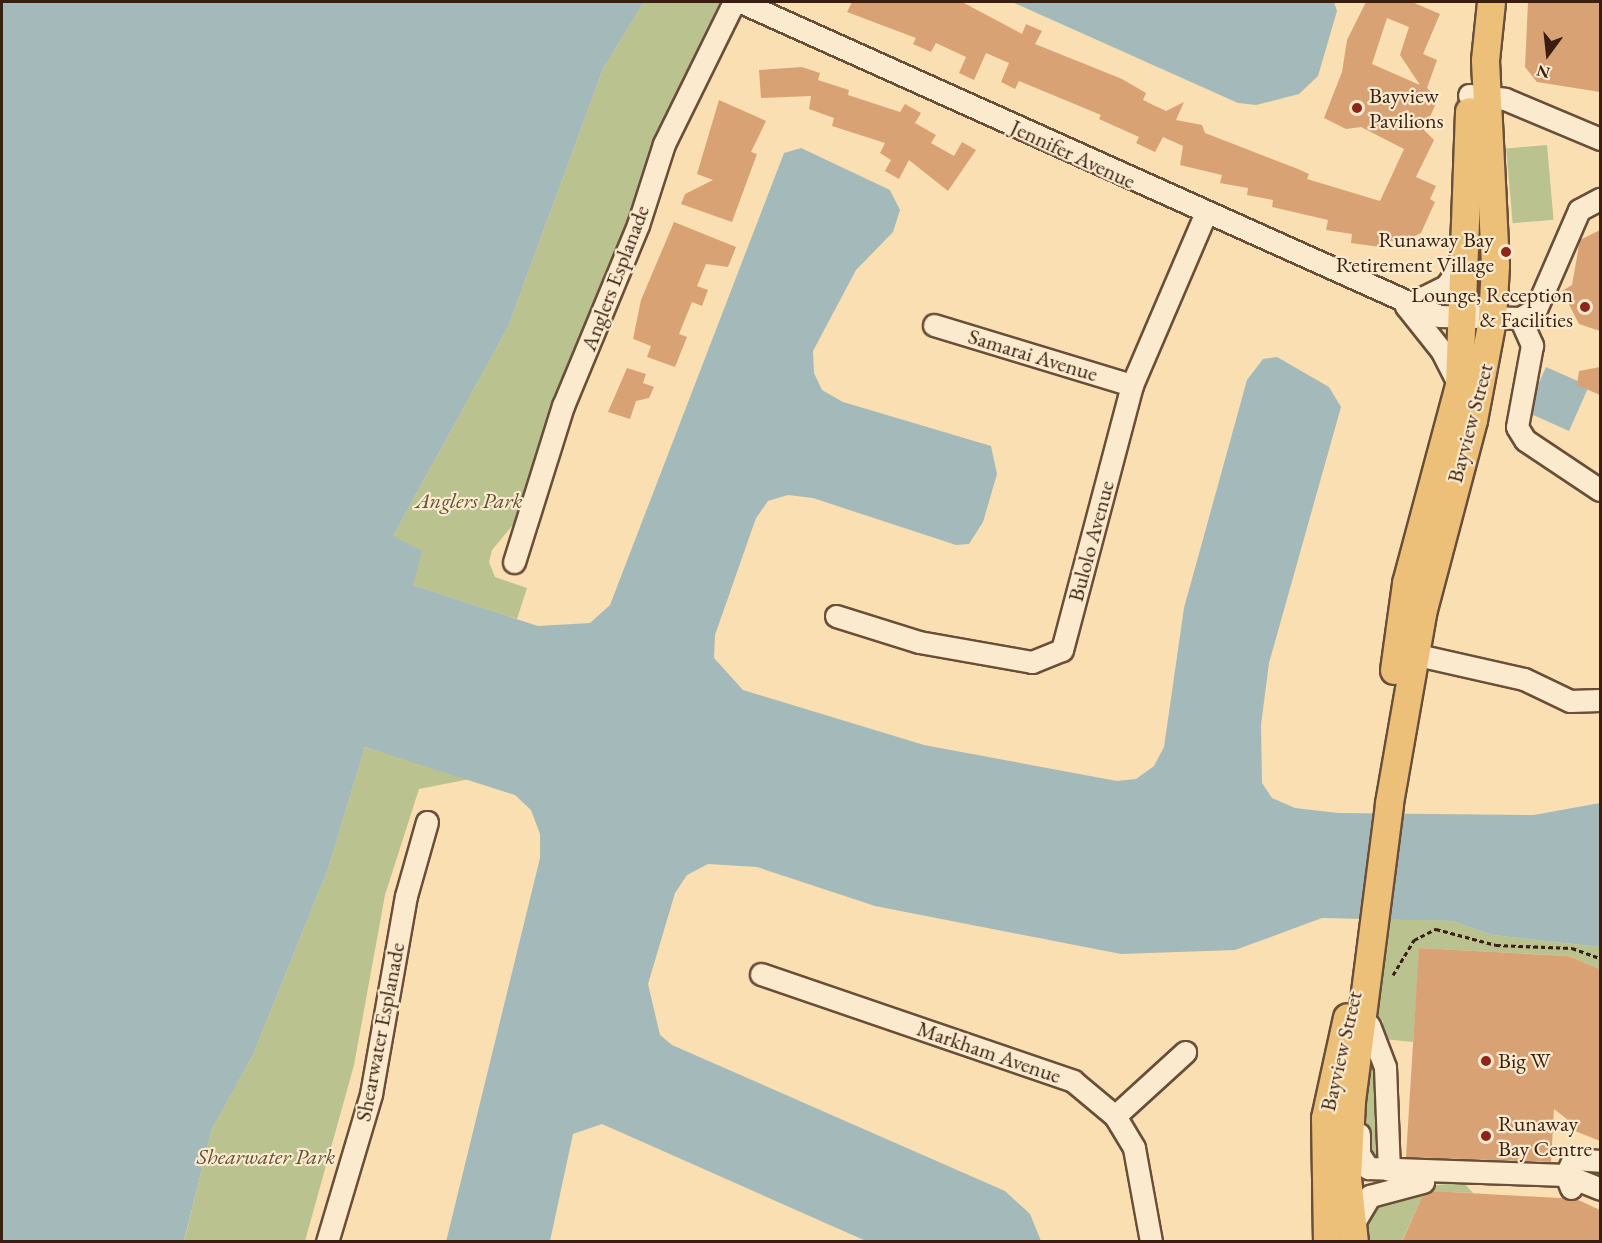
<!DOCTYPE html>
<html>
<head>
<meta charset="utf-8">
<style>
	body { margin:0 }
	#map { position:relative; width:1602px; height:1243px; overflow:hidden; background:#f9dfb2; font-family:"EB Garamond",serif }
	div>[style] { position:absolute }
	.green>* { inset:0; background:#bac28f; transform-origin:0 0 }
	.water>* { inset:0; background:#a4b9b9; transform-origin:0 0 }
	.building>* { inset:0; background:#d9a274 }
	.path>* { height:3px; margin-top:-1.5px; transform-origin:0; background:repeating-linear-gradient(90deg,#391e11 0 4.5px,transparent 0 7.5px) }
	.roads { filter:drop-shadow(2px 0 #694e39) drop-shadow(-2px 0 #694e39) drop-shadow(0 2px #694e39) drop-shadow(0 -2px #694e39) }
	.minor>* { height:21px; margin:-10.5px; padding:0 10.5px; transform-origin:10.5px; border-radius:10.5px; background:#fbeacd }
	.major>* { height:27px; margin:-13.5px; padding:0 13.5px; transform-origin:13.5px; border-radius:13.5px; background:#ecc079 }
	.dots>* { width:16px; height:16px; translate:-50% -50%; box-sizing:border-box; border:3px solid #fbeacd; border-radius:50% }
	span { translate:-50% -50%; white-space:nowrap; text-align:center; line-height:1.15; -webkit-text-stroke:4.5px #fbeacd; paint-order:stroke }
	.poi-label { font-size:22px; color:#391e11 }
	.left { translate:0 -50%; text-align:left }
	.right { translate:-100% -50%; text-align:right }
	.street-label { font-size:22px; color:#391e11 }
	.park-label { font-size:22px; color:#604f37; font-style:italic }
	.frame { position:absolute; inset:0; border:3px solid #391e11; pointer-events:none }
	.north { position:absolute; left:1518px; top:24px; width:60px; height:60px; -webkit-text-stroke:4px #fbeacd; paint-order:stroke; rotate:195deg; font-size:16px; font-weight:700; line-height:24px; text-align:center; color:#391e11 }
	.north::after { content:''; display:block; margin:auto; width:21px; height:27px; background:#391e11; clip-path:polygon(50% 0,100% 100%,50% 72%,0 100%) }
</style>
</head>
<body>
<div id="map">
	<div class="green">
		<div style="clip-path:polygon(644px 2px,720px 2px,664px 125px,517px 520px,492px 550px,489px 562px,495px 577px,527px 588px,517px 619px,413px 585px,393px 536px,508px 327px,603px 69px)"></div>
		<div style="left:1547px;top:145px;width:75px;height:41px;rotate:85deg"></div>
		<div style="clip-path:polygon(365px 747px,470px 779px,419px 789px,385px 895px,354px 1065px,305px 1241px,184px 1242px,212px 1129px,253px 1055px,328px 869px)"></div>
		<div style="clip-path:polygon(1384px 919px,1452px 921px,1492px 935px,1600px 947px,1600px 969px,1568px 956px,1420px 948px,1413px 1042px,1383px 1039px,1383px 1021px,1374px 1010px)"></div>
		<div style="clip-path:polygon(1371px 1043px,1379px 1057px,1382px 1160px,1367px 1156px,1363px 1139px)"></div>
		<div style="clip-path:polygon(1463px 1182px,1473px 1193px,1425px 1191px,1402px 1241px,1365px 1242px,1365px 1210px,1390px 1191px)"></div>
	</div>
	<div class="water">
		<div style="clip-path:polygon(2px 2px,644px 2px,603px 69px,508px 327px,393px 536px,422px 551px,413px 585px,538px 626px,590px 623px,610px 605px,784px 153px,801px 148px,890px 190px,900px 210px,893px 232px,856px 270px,813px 351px,814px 373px,822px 390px,843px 402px,991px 446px,997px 474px,983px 522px,969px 544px,956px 545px,813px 498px,788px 495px,768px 501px,756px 518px,715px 635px,714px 658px,743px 690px,924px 745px,1117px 781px,1136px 779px,1154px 766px,1164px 747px,1184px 608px,1247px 380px,1263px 359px,1277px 357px,1329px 387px,1341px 407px,1269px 663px,1261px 725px,1262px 783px,1272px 798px,1295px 808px,1338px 813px,1534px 815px,1600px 803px,1600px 947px,1492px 935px,1452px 921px,1322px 918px,1235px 950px,1121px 954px,875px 906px,757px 867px,708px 864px,687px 875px,675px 893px,648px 984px,660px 1035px,672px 1045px,1005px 1191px,1030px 1214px,1041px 1241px,866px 1241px,602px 1124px,573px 1134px,550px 1241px,446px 1242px,540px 858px,540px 834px,531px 810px,515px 795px,365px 747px,328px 869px,253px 1055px,212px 1129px,184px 1241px,2px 1242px)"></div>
		<div style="clip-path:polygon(1012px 2px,1334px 2px,1337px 11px,1318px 76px,1299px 94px,1256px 105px,1238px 103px)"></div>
		<div style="left:1546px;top:367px;width:47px;height:49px;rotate:24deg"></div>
	</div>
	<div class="building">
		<div style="clip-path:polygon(evenodd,852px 2px,962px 2px,1022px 34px,1026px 24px,1042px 31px,1035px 44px,1122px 79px,1146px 93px,1143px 100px,1166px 111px,1184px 102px,1176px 120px,1202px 125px,1205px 133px,1298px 169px,1309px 174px,1307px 179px,1380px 201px,1404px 149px,1361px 127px,1346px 129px,1324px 118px,1342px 72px,1347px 40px,1366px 2px,1412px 2px,1440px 14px,1423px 54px,1437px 60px,1427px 88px,1438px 99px,1424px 130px,1434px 140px,1416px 177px,1436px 186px,1430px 199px,1435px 202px,1421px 233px,1402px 242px,1381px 240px,1380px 247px,1351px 243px,1352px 234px,1326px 230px,1328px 220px,1272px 207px,1273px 200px,1247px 195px,1248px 188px,1220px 183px,1222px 175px,1180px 165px,1183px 146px,1163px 137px,1155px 152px,1136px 143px,1139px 137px,1099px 119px,1101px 115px,1019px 81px,1015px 89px,1001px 82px,1009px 63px,986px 53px,974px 80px,959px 73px,966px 57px,936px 43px,931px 52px,913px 44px,916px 38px,847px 12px,852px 2px,1387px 18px,1409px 27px,1400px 55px,1420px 85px,1372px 64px,1387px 18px)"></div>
		<div style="clip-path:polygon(1528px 2px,1600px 2px,1600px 92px,1537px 82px,1525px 67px)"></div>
		<div style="clip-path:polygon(802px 67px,820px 73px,818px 80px,849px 90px,848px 95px,900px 112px,905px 104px,921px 113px,915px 123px,936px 135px,931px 143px,954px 156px,962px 142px,976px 150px,948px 191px,909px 160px,899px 179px,885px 171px,891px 160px,880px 153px,885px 143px,832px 126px,834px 118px,809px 109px,811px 96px,761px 98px,759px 70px)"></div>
		<div style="clip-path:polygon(719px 100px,766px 121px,751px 152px,757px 154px,732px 222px,681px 204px,685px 194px,713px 180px,697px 174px)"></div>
		<div style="clip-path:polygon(674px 222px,736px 247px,728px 267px,706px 264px,697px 286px,708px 290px,702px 306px,692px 302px,679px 334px,687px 337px,675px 367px,647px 357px,651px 346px,633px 339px,641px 300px)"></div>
		<div style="clip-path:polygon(1600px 230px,1600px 331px,1579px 324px,1562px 291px,1572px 285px,1580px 240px)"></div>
		<div style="clip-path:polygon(1600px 367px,1600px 395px,1577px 385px,1579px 371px)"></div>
		<div style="clip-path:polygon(627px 368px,646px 374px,643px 383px,654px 387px,649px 398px,636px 401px,630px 419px,608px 412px)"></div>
		<div style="clip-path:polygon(1419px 948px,1568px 956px,1600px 969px,1600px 1141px,1575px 1131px,1577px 1127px,1554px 1109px,1551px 1162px,1406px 1157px)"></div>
		<div style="clip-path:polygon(1432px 1191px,1576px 1199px,1600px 1210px,1600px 1242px,1402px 1242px,1423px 1195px)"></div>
	</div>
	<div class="path">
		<div style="left:1393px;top:975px;width:41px;rotate:-59deg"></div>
		<div style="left:1414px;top:940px;width:25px;rotate:-27deg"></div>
		<div style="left:1436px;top:929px;width:62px;rotate:14.9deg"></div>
		<div style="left:1496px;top:945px;width:76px;rotate:2.3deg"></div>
		<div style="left:1572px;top:948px;width:30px;rotate:20deg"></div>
	</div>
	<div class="roads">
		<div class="minor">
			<div style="left:741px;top:2px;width:765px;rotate:24.22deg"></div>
			<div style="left:1439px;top:316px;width:81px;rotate:1.4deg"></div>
			<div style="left:1520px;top:318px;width:18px;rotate:-29deg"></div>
			<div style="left:1536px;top:309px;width:108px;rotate:-66.5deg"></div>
			<div style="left:1579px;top:210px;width:24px;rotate:-28deg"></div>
			<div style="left:1469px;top:95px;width:36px;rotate:6deg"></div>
			<div style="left:1505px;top:99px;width:103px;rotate:22.8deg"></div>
			<div style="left:1520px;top:318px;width:30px;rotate:66deg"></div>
			<div style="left:1532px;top:345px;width:83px;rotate:100.4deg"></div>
			<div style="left:1517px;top:427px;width:15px;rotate:58deg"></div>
			<div style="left:1525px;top:440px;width:90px;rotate:33.7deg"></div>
			<div style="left:934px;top:325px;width:207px;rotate:16.9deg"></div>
			<div style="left:1459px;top:385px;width:39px;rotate:-117deg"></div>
			<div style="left:1441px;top:350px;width:56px;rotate:-128.5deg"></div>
			<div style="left:1406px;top:306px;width:45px;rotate:-26.6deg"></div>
			<div style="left:1446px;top:286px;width:32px;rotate:-54deg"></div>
			<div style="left:514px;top:562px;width:164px;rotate:-72.6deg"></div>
			<div style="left:563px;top:406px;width:196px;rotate:-67.5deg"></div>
			<div style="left:638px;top:225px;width:85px;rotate:-72.2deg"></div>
			<div style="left:664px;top:144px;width:158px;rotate:-63.8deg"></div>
			<div style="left:836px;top:616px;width:87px;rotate:17.4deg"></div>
			<div style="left:919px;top:642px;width:115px;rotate:10deg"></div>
			<div style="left:1032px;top:662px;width:32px;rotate:-22deg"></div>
			<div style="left:1062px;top:650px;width:274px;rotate:-75.2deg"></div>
			<div style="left:1132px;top:385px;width:185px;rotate:-66.8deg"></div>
			<div style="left:1400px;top:651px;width:127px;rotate:12.7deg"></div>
			<div style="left:1524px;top:679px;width:51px;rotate:25.6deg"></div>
			<div style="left:1570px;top:701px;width:30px;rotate:-2deg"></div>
			<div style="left:761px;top:974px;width:330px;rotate:18.9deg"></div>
			<div style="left:1073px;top:1081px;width:55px;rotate:39.8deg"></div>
			<div style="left:1115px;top:1116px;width:37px;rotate:59deg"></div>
			<div style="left:1134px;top:1148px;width:96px;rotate:79.7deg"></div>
			<div style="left:1369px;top:1025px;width:45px;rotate:69.1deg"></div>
			<div style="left:1385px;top:1067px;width:103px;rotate:87.8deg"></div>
			<div style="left:1115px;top:1116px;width:95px;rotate:-42.4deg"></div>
			<div style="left:1359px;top:1134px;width:20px;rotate:90deg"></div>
			<div style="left:1359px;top:1154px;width:17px;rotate:57deg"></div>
			<div style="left:1368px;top:1168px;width:198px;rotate:2deg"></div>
			<div style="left:1566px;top:1175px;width:37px;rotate:22deg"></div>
			<div style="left:1571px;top:1188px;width:14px;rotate:-111deg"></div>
			<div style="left:1566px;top:1175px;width:17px;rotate:-66deg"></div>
			<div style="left:1573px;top:1159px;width:27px;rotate:4deg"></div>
			<div style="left:1353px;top:1224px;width:33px;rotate:-59deg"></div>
			<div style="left:1370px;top:1196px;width:55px;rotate:-14.8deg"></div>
			<div style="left:327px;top:1242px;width:154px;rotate:-73.4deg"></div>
			<div style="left:371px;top:1094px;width:201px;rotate:-80deg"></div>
			<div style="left:406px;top:896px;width:77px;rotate:-74.2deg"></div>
		</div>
		<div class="major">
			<div style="left:1394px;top:670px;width:88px;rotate:-82.1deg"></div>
			<div style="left:1406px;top:583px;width:205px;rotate:-75deg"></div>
			<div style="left:1459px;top:385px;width:274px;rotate:-87.9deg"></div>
			<div style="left:1327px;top:1242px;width:124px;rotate:-90.9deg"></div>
			<div style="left:1325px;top:1118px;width:103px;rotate:-77.7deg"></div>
			<div style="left:1354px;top:1242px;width:64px;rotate:-96.2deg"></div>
			<div style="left:1347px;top:1178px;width:77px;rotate:-87deg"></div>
			<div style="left:1351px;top:1101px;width:300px;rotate:-82.7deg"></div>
			<div style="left:1389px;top:803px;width:193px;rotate:-80.1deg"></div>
			<div style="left:1422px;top:613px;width:200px;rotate:-75.2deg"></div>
			<div style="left:1473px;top:420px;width:103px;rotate:-79.3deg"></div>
			<div style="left:1492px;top:319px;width:54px;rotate:-86.8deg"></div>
			<div style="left:1495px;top:265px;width:205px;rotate:-92.8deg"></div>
			<div style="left:1485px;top:60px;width:58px;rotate:-84.1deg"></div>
		</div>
	</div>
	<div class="dots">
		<div style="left:1357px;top:108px;background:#8f2418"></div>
		<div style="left:1506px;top:252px;background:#8f2418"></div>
		<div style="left:1585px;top:307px;background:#8f2418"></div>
		<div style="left:1486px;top:1061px;background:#8f2418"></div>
		<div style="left:1486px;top:1136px;background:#8f2418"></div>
	</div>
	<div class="poi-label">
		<span class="left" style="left:1369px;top:108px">Bayview<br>Pavilions</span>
		<span class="right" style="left:1494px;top:252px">Runaway Bay<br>Retirement Village</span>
		<span class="right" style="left:1573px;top:307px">Lounge, Reception<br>&amp; Facilities</span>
		<span class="left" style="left:1498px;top:1061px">Big W</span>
		<span class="left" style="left:1498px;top:1136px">Runaway<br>Bay Centre</span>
	</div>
	<div class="street-label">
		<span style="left:1073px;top:154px;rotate:25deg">Jennifer Avenue</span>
		<span style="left:615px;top:278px;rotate:-69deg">Anglers Esplanade</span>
		<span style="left:1033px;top:355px;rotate:17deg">Samarai Avenue</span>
		<span style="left:1470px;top:423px;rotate:-75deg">Bayview Street</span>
		<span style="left:1091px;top:541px;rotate:-75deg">Bulolo Avenue</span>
		<span style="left:380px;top:1032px;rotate:-79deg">Shearwater Esplanade</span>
		<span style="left:1341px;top:1051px;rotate:-77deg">Bayview Street</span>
		<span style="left:989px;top:1052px;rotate:19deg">Markham Avenue</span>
	</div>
	<div class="park-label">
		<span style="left:469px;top:501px">Anglers Park</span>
		<span style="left:266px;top:1157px">Shearwater Park</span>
	</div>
	<div class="frame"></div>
	<div class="north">N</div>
</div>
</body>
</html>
